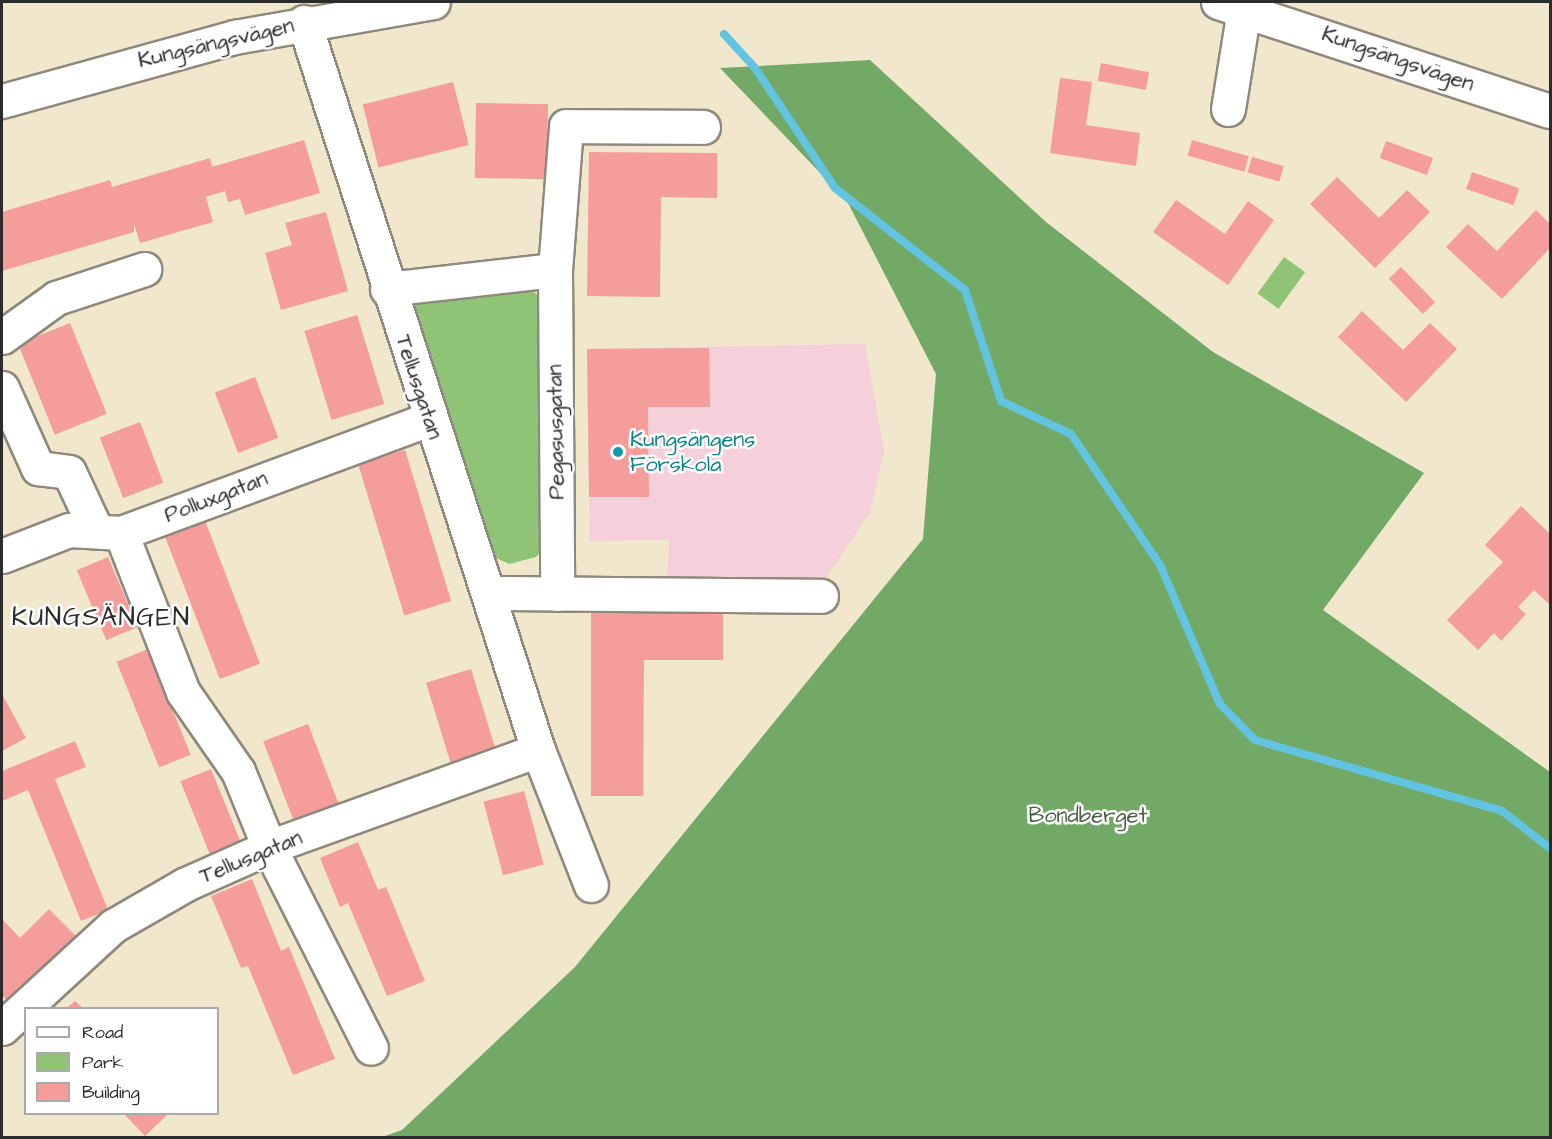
<!DOCTYPE html>
<html>
<head>
<meta charset="utf-8">
<style>
	body { margin:0 }
	#map { position:relative; width:1552px; height:1139px; overflow:hidden; background:#f1e7cd; font-family:"Architects Daughter",sans-serif }
	div>[style] { position:absolute }
	.built>* { inset:0; background:#f5cfd9 }
	.green>* { inset:0; background:#8fc375; transform-origin:0 0 }
	.forest>* { inset:0; background:#73a966 }
	.stream>* { height:8px; margin:-4px; padding:0 4px; transform-origin:4px; border-radius:4px; background:#62c4e0 }
	.building>* { inset:0; background:#f49d9b; transform-origin:0 0 }
	.roads { filter:drop-shadow(2px 0 #8e897c) drop-shadow(-2px 0 #8e897c) drop-shadow(0 2px #8e897c) drop-shadow(0 -2px #8e897c) }
	.minor>* { height:33px; margin:-16.5px; padding:0 16.5px; transform-origin:16.5px; border-radius:16.5px; background:#fff }
	.dots>* { width:16px; height:16px; translate:-50% -50%; box-sizing:border-box; border:3px solid #fff; border-radius:50% }
	span { translate:-50% -50%; white-space:nowrap; text-align:center; line-height:1.15; -webkit-text-stroke:5px #fff; paint-order:stroke }
	.street-label { font-size:22px; color:#2b2b2b }
	.culture-label { font-size:22px; color:#0d838f }
	.left { translate:0 -50%; text-align:left }
	.park-label { font-size:22px; color:#4e6045 }
	.quarter-label { font-size:26px; color:#2b2b2b; letter-spacing:1.5px }
	.frame { position:absolute; inset:0; border:3px solid #2b2b2b; pointer-events:none }
	.legend { position:absolute; left:24px; top:1007px; width:195px; height:108px; box-sizing:border-box; background:#fff; border:2px solid #aaa; margin:0; padding:8px 10px; list-style:none; font-size:18px; color:#2b2b2b }
	.legend li { display:flex; align-items:center; gap:12px; height:30px }
	.legend b { width:30px; border:2px solid #aaa }
</style>
</head>
<body>
<div id="map">
	<div class="built">
		<div style="clip-path:polygon(865px 344px,884px 451px,870px 512px,827px 577px,813px 585px,667px 583px,669px 540px,590px 541px,587px 349px)"></div>
	</div>
	<div class="green">
		<div style="left:1284px;top:257px;width:26px;height:45px;rotate:36deg"></div>
		<div style="clip-path:polygon(530px 289px,541px 298px,543px 550px,536px 557px,509px 564px,486px 553px,411px 306px)"></div>
	</div>
	<div class="forest">
		<div style="clip-path:polygon(870px 60px,1046px 222px,1213px 352px,1424px 473px,1323px 610px,1550px 772px,1550px 1137px,382px 1137px,402px 1130px,575px 967px,923px 539px,936px 374px,847px 201px,720px 68px)"></div>
	</div>
	<div class="stream">
		<div style="left:724px;top:34px;width:46px;rotate:47.6deg"></div>
		<div style="left:755px;top:68px;width:144px;rotate:56.3deg"></div>
		<div style="left:835px;top:188px;width:165px;rotate:38.1deg"></div>
		<div style="left:965px;top:290px;width:117px;rotate:72deg"></div>
		<div style="left:1001px;top:401px;width:77px;rotate:25.2deg"></div>
		<div style="left:1071px;top:434px;width:158px;rotate:55.8deg"></div>
		<div style="left:1160px;top:565px;width:151px;rotate:66.7deg"></div>
		<div style="left:1220px;top:704px;width:50px;rotate:45.8deg"></div>
		<div style="left:1255px;top:740px;width:257px;rotate:16deg"></div>
		<div style="left:1502px;top:811px;width:61px;rotate:37.6deg"></div>
	</div>
	<div class="building">
		<div style="left:1101px;top:63px;width:49px;height:18px;rotate:11deg"></div>
		<div style="clip-path:polygon(1060px 78px,1092px 82px,1086px 125px,1140px 133px,1136px 166px,1050px 153px)"></div>
		<div style="left:453px;top:82px;width:65px;height:93px;rotate:76deg"></div>
		<div style="left:476px;top:103px;width:72px;height:75px;rotate:1deg"></div>
		<div style="clip-path:polygon(304px 140px,320px 193px,245px 215px,240px 199px,228px 202px,225px 191px,206px 197px,213px 222px,140px 243px,134px 224px,134px 232px,2px 271px,2px 212px,110px 180px,112px 187px,210px 158px,212px 167px)"></div>
		<div style="left:1192px;top:140px;width:59px;height:16px;rotate:16deg"></div>
		<div style="left:1386px;top:141px;width:50px;height:18px;rotate:20deg"></div>
		<div style="clip-path:polygon(589px 152px,717px 153px,717px 198px,661px 197px,660px 297px,587px 296px)"></div>
		<div style="left:1252px;top:157px;width:33px;height:16px;rotate:16deg"></div>
		<div style="left:1472px;top:172px;width:50px;height:18px;rotate:19deg"></div>
		<div style="clip-path:polygon(1337px 177px,1379px 218px,1407px 190px,1430px 212px,1375px 268px,1310px 204px)"></div>
		<div style="clip-path:polygon(1176px 200px,1225px 234px,1248px 201px,1274px 220px,1228px 285px,1153px 232px)"></div>
		<div style="clip-path:polygon(1536px 210px,1550px 224px,1550px 248px,1502px 299px,1446px 247px,1468px 224px,1497px 251px)"></div>
		<div style="clip-path:polygon(326px 212px,348px 291px,281px 310px,265px 253px,292px 245px,285px 223px)"></div>
		<div style="left:1401px;top:267px;width:49px;height:17px;rotate:46deg"></div>
		<div style="clip-path:polygon(1362px 311px,1403px 350px,1430px 323px,1457px 349px,1406px 402px,1338px 337px)"></div>
		<div style="left:357px;top:315px;width:93px;height:55px;rotate:73deg"></div>
		<div style="left:70px;top:323px;width:98px;height:56px;rotate:68deg"></div>
		<div style="clip-path:polygon(709px 348px,710px 407px,648px 407px,649px 497px,589px 497px,587px 349px)"></div>
		<div style="left:255px;top:377px;width:65px;height:43px;rotate:69deg"></div>
		<div style="left:140px;top:422px;width:65px;height:43px;rotate:69deg"></div>
		<div style="left:405px;top:450px;width:158px;height:49px;rotate:73deg"></div>
		<div style="clip-path:polygon(1521px 506px,1550px 534px,1550px 605px,1534px 590px,1518px 607px,1526px 614px,1501px 641px,1494px 633px,1478px 650px,1447px 620px,1503px 562px,1485px 545px)"></div>
		<div style="left:204px;top:518px;width:156px;height:43px;rotate:69deg"></div>
		<div style="left:108px;top:557px;width:76px;height:34px;rotate:67deg"></div>
		<div style="clip-path:polygon(591px 610px,723px 611px,723px 660px,644px 660px,643px 796px,591px 796px)"></div>
		<div style="left:148px;top:649px;width:114px;height:34px;rotate:68deg"></div>
		<div style="left:471px;top:669px;width:87px;height:47px;rotate:73deg"></div>
		<div style="clip-path:polygon(2px 694px,26px 738px,2px 751px)"></div>
		<div style="left:308px;top:724px;width:87px;height:48px;rotate:69deg"></div>
		<div style="clip-path:polygon(75px 741px,86px 767px,55px 779px,108px 910px,81px 921px,28px 790px,2px 801px,2px 771px)"></div>
		<div style="left:211px;top:769px;width:79px;height:33px;rotate:68deg"></div>
		<div style="left:524px;top:791px;width:76px;height:42px;rotate:75deg"></div>
		<div style="clip-path:polygon(358px 842px,378px 890px,386px 887px,425px 981px,387px 996px,348px 903px,340px 907px,320px 858px)"></div>
		<div style="clip-path:polygon(252px 879px,281px 951px,289px 947px,335px 1059px,293px 1075px,248px 966px,241px 968px,211px 896px)"></div>
		<div style="clip-path:polygon(49px 909px,78px 938px,10px 1004px,2px 995px,2px 919px,20px 938px)"></div>
		<div style="clip-path:polygon(75px 1001px,83px 1008px,67px 1008px)"></div>
		<div style="clip-path:polygon(124px 1114px,168px 1114px,145px 1136px)"></div>
	</div>
	<div class="roads">
		<div class="minor">
			<div style="left:1218px;top:2px;width:349px;rotate:18.2deg"></div>
			<div style="left:304px;top:22px;width:765px;rotate:72.18deg"></div>
			<div style="left:538px;top:750px;width:145px;rotate:68.6deg"></div>
			<div style="left:2px;top:101px;width:242px;rotate:-15.4deg"></div>
			<div style="left:235px;top:37px;width:201px;rotate:-10deg"></div>
			<div style="left:1228px;top:109px;width:101px;rotate:-80.9deg"></div>
			<div style="left:555px;top:270px;width:144px;rotate:-85.6deg"></div>
			<div style="left:566px;top:126px;width:137px;rotate:0.4deg"></div>
			<div style="left:387px;top:289px;width:169px;rotate:-6.5deg"></div>
			<div style="left:555px;top:270px;width:324px;rotate:89.6deg"></div>
			<div style="left:2px;top:337px;width:67px;rotate:-35.8deg"></div>
			<div style="left:56px;top:298px;width:93px;rotate:-18.2deg"></div>
			<div style="left:2px;top:388px;width:88px;rotate:65.8deg"></div>
			<div style="left:38px;top:468px;width:31px;rotate:7deg"></div>
			<div style="left:69px;top:472px;width:64px;rotate:65deg"></div>
			<div style="left:121px;top:533px;width:171px;rotate:68.7deg"></div>
			<div style="left:183px;top:692px;width:96px;rotate:55.2deg"></div>
			<div style="left:238px;top:771px;width:82px;rotate:67.8deg"></div>
			<div style="left:269px;top:847px;width:225px;rotate:63.1deg"></div>
			<div style="left:2px;top:556px;width:72px;rotate:-21.2deg"></div>
			<div style="left:69px;top:530px;width:52px;rotate:3.3deg"></div>
			<div style="left:121px;top:533px;width:328px;rotate:-20.3deg"></div>
			<div style="left:491px;top:593px;width:330px;rotate:0.5deg"></div>
			<div style="left:2px;top:1028px;width:151px;rotate:-42.6deg"></div>
			<div style="left:113px;top:926px;width:84px;rotate:-29.9deg"></div>
			<div style="left:186px;top:884px;width:91px;rotate:-24deg"></div>
			<div style="left:269px;top:847px;width:286px;rotate:-19.8deg"></div>
		</div>
	</div>
	<div class="dots">
		<div style="left:618px;top:452px;background:#0f9aa8"></div>
	</div>
	<div class="street-label">
		<span style="left:216px;top:43px;rotate:-13deg">Kungsängsvägen</span>
		<span style="left:1398px;top:59px;rotate:19deg">Kungsängsvägen</span>
		<span style="left:419px;top:387px;rotate:72deg">Tellusgatan</span>
		<span style="left:556px;top:432px;rotate:-91deg">Pegasusgatan</span>
		<span style="left:216px;top:497px;rotate:-21deg">Polluxgatan</span>
		<span style="left:251px;top:857px;rotate:-22deg">Tellusgatan</span>
	</div>
	<div class="culture-label">
		<span class="left" style="left:630px;top:452px">Kungsängens<br>Förskola</span>
	</div>
	<div class="park-label">
		<span style="left:1088px;top:816px">Bondberget</span>
	</div>
	<div class="quarter-label">
		<span style="left:101px;top:618px">KUNGSÄNGEN</span>
	</div>
	<div class="frame"></div>
	<ul class="legend">
	<li><b style="height:8px;background:#fff"></b>Road</li>
	<li><b style="height:16px;background:#8fc375"></b>Park</li>
	<li><b style="height:16px;background:#f49d9b"></b>Building</li>
	</ul>
</div>
</body>
</html>
